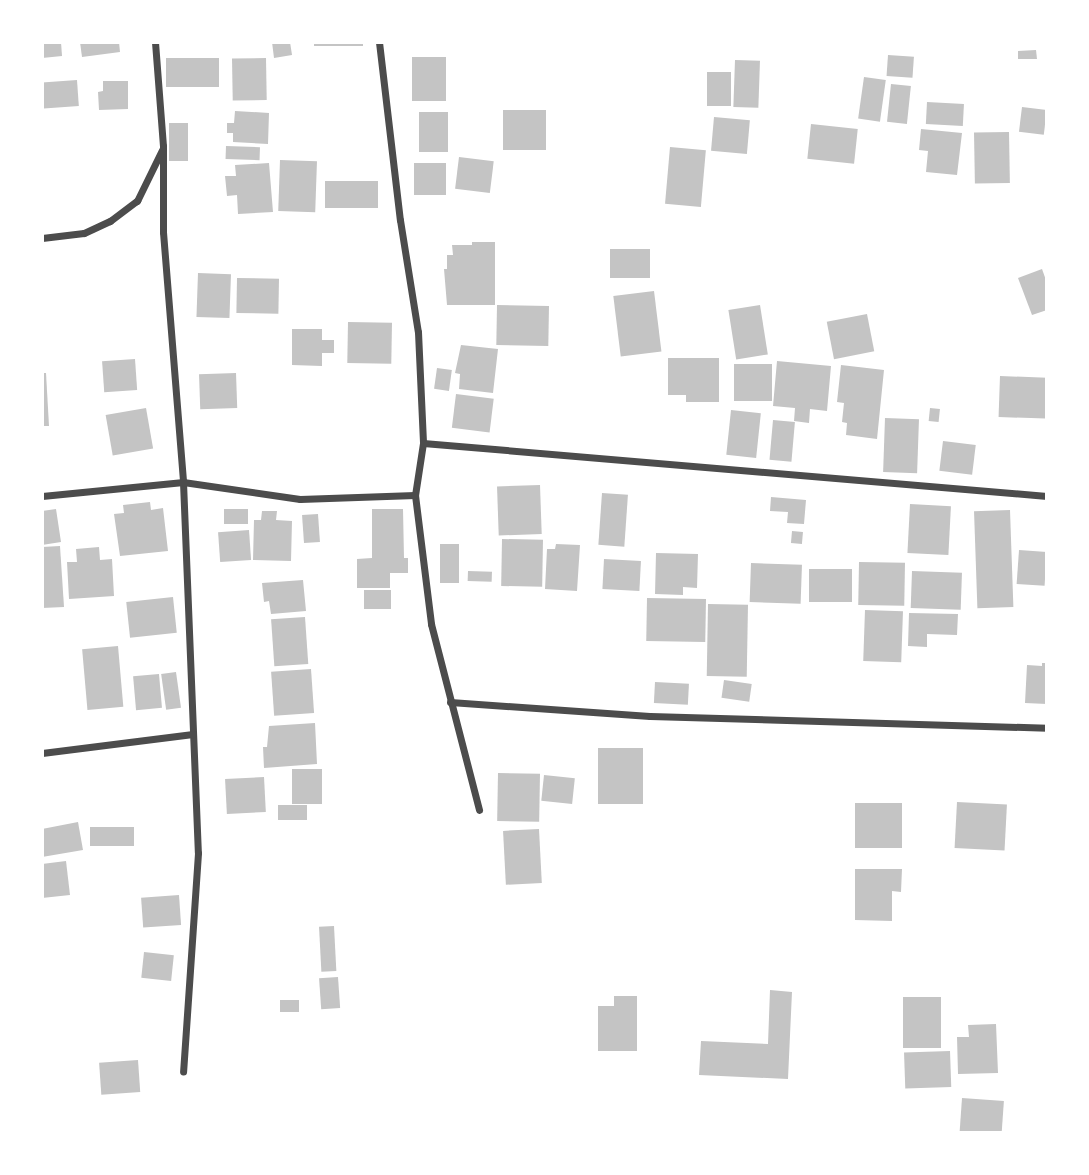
<!DOCTYPE html>
<html>
<head>
<meta charset="utf-8">
<style>
	body { margin:0 }
	#map { position:relative; width:1089px; height:1175px; overflow:hidden; background:#fff; font-family:Rubik,sans-serif }
	div>[style] { position:absolute }
	.building>* { inset:0; background:#c4c4c4; transform-origin:0 0 }
	.minor>* { height:7px; margin:-3.5px; padding:0 3.5px; transform-origin:3.5px; border-radius:3.5px; background:#4c4c4c }
	span { translate:-50% -50%; white-space:nowrap; text-align:center; line-height:1.15; -webkit-text-stroke:6px #fff; paint-order:stroke }
	.frame { position:absolute; inset:0; border:44px solid #fff; pointer-events:none }
</style>
</head>
<body>
<div id="map">
	<div class="building">
		<div style="clip-path:polygon(42px 42px,61px 42px,62px 56px,42px 58px)"></div>
		<div style="clip-path:polygon(80px 42px,119px 42px,120px 52px,82px 57px)"></div>
		<div style="clip-path:polygon(272px 42px,290px 42px,292px 55px,274px 58px)"></div>
		<div style="left:314px;top:42px;width:49px;height:4px"></div>
		<div style="clip-path:polygon(1036px 50px,1037px 59px,1018px 59px,1018px 51px)"></div>
		<div style="left:888px;top:55px;width:26px;height:21px;rotate:4deg"></div>
		<div style="left:412px;top:57px;width:34px;height:44px"></div>
		<div style="left:166px;top:58px;width:53px;height:29px"></div>
		<div style="left:266px;top:58px;width:42px;height:34px;rotate:89deg"></div>
		<div style="left:735px;top:60px;width:25px;height:47px;rotate:2deg"></div>
		<div style="left:707px;top:72px;width:24px;height:34px"></div>
		<div style="left:864px;top:77px;width:22px;height:42px;rotate:8deg"></div>
		<div style="left:77px;top:80px;width:26px;height:35px;rotate:86deg"></div>
		<div style="clip-path:polygon(103px 81px,128px 81px,128px 109px,99px 110px,98px 92px,103px 91px)"></div>
		<div style="left:891px;top:84px;width:20px;height:38px;rotate:6deg"></div>
		<div style="left:927px;top:102px;width:37px;height:22px;rotate:3deg"></div>
		<div style="left:1022px;top:107px;width:25px;height:25px;rotate:7deg"></div>
		<div style="left:503px;top:110px;width:43px;height:40px"></div>
		<div style="clip-path:polygon(235px 111px,269px 113px,268px 144px,233px 142px,233px 133px,227px 133px,227px 123px,234px 123px)"></div>
		<div style="left:419px;top:112px;width:29px;height:40px"></div>
		<div style="left:714px;top:117px;width:36px;height:34px;rotate:5deg"></div>
		<div style="left:169px;top:123px;width:19px;height:38px"></div>
		<div style="left:811px;top:124px;width:47px;height:35px;rotate:6deg"></div>
		<div style="clip-path:polygon(921px 129px,962px 133px,957px 175px,926px 172px,928px 151px,919px 150px)"></div>
		<div style="left:1009px;top:132px;width:51px;height:35px;rotate:89deg"></div>
		<div style="left:226px;top:146px;width:34px;height:13px;rotate:2deg"></div>
		<div style="left:670px;top:147px;width:36px;height:57px;rotate:5deg"></div>
		<div style="left:459px;top:157px;width:35px;height:32px;rotate:7deg"></div>
		<div style="left:280px;top:160px;width:37px;height:51px;rotate:2deg"></div>
		<div style="clip-path:polygon(269px 163px,273px 212px,238px 214px,237px 195px,227px 196px,225px 176px,236px 176px,235px 165px)"></div>
		<div style="left:446px;top:163px;width:32px;height:32px;rotate:90deg"></div>
		<div style="left:325px;top:181px;width:53px;height:27px"></div>
		<div style="clip-path:polygon(472px 242px,495px 242px,495px 305px,447px 305px,444px 269px,447px 269px,447px 255px,453px 255px,452px 245px,472px 245px)"></div>
		<div style="left:610px;top:249px;width:40px;height:29px"></div>
		<div style="clip-path:polygon(1042px 269px,1047px 283px,1047px 310px,1032px 315px,1018px 278px)"></div>
		<div style="left:198px;top:273px;width:33px;height:44px;rotate:2deg"></div>
		<div style="left:237px;top:278px;width:42px;height:35px;rotate:1deg"></div>
		<div style="left:654px;top:291px;width:61px;height:41px;rotate:83deg"></div>
		<div style="left:497px;top:305px;width:52px;height:40px;rotate:1deg"></div>
		<div style="left:760px;top:305px;width:50px;height:32px;rotate:81deg"></div>
		<div style="left:867px;top:314px;width:38px;height:41px;rotate:79deg"></div>
		<div style="left:348px;top:322px;width:44px;height:41px;rotate:1deg"></div>
		<div style="clip-path:polygon(292px 329px,322px 329px,322px 340px,334px 340px,334px 353px,322px 353px,322px 366px,292px 365px)"></div>
		<div style="clip-path:polygon(461px 345px,498px 349px,493px 393px,459px 389px,460px 374px,455px 373px)"></div>
		<div style="clip-path:polygon(668px 358px,719px 358px,719px 402px,686px 402px,686px 395px,668px 395px)"></div>
		<div style="left:135px;top:359px;width:31px;height:33px;rotate:86deg"></div>
		<div style="clip-path:polygon(777px 361px,831px 366px,827px 411px,810px 409px,809px 423px,794px 421px,795px 408px,773px 406px)"></div>
		<div style="left:734px;top:364px;width:38px;height:37px"></div>
		<div style="clip-path:polygon(841px 365px,884px 370px,877px 439px,846px 435px,847px 423px,842px 422px,844px 403px,837px 402px)"></div>
		<div style="left:437px;top:368px;width:15px;height:21px;rotate:8deg"></div>
		<div style="clip-path:polygon(42px 373px,46px 373px,49px 426px,42px 426px)"></div>
		<div style="left:236px;top:373px;width:35px;height:37px;rotate:88deg"></div>
		<div style="left:1000px;top:376px;width:47px;height:41px;rotate:2deg"></div>
		<div style="left:456px;top:394px;width:38px;height:34px;rotate:7deg"></div>
		<div style="left:146px;top:408px;width:41px;height:41px;rotate:80deg"></div>
		<div style="left:930px;top:408px;width:10px;height:13px;rotate:6deg"></div>
		<div style="left:731px;top:410px;width:30px;height:45px;rotate:6deg"></div>
		<div style="left:885px;top:418px;width:34px;height:54px;rotate:2deg"></div>
		<div style="left:773px;top:420px;width:22px;height:40px;rotate:5deg"></div>
		<div style="left:943px;top:441px;width:33px;height:30px;rotate:7deg"></div>
		<div style="left:540px;top:485px;width:49px;height:43px;rotate:88deg"></div>
		<div style="left:602px;top:493px;width:26px;height:52px;rotate:4deg"></div>
		<div style="clip-path:polygon(771px 497px,806px 500px,804px 524px,787px 523px,788px 512px,770px 511px)"></div>
		<div style="clip-path:polygon(150px 502px,151px 510px,163px 508px,168px 551px,120px 556px,114px 514px,124px 513px,123px 505px)"></div>
		<div style="left:910px;top:504px;width:41px;height:49px;rotate:3deg"></div>
		<div style="clip-path:polygon(56px 509px,61px 542px,42px 545px,42px 511px)"></div>
		<div style="left:224px;top:509px;width:24px;height:15px"></div>
		<div style="clip-path:polygon(372px 509px,403px 509px,404px 558px,408px 558px,408px 573px,390px 573px,390px 588px,357px 588px,357px 559px,372px 558px)"></div>
		<div style="left:1010px;top:510px;width:97px;height:36px;rotate:88deg"></div>
		<div style="clip-path:polygon(262px 511px,277px 511px,276px 520px,292px 521px,291px 561px,253px 560px,254px 520px,261px 520px)"></div>
		<div style="left:318px;top:514px;width:28px;height:16px;rotate:86deg"></div>
		<div style="left:249px;top:530px;width:30px;height:31px;rotate:86deg"></div>
		<div style="left:792px;top:531px;width:11px;height:12px;rotate:5deg"></div>
		<div style="left:502px;top:539px;width:41px;height:47px;rotate:1deg"></div>
		<div style="left:440px;top:544px;width:19px;height:39px"></div>
		<div style="clip-path:polygon(556px 544px,580px 545px,577px 591px,545px 589px,547px 549px,555px 549px)"></div>
		<div style="clip-path:polygon(60px 546px,64px 607px,42px 608px,42px 547px)"></div>
		<div style="clip-path:polygon(99px 547px,100px 560px,112px 559px,114px 596px,69px 599px,67px 562px,77px 562px,76px 549px)"></div>
		<div style="left:1019px;top:550px;width:28px;height:34px;rotate:4deg"></div>
		<div style="clip-path:polygon(656px 553px,698px 554px,697px 588px,683px 587px,683px 595px,655px 594px)"></div>
		<div style="left:604px;top:559px;width:37px;height:30px;rotate:3deg"></div>
		<div style="left:859px;top:562px;width:46px;height:43px;rotate:1deg"></div>
		<div style="left:751px;top:563px;width:51px;height:39px;rotate:2deg"></div>
		<div style="left:809px;top:569px;width:43px;height:33px"></div>
		<div style="left:468px;top:571px;width:24px;height:10px;rotate:2deg"></div>
		<div style="left:912px;top:571px;width:50px;height:37px;rotate:2deg"></div>
		<div style="clip-path:polygon(303px 580px,306px 611px,271px 614px,269px 601px,264px 602px,262px 583px)"></div>
		<div style="left:391px;top:590px;width:19px;height:27px;rotate:90deg"></div>
		<div style="left:173px;top:597px;width:36px;height:47px;rotate:84deg"></div>
		<div style="left:647px;top:598px;width:59px;height:43px;rotate:1deg"></div>
		<div style="left:708px;top:604px;width:40px;height:72px;rotate:1deg"></div>
		<div style="left:865px;top:610px;width:38px;height:51px;rotate:2deg"></div>
		<div style="clip-path:polygon(909px 613px,958px 614px,957px 635px,927px 634px,927px 647px,908px 646px)"></div>
		<div style="left:305px;top:617px;width:47px;height:34px;rotate:86deg"></div>
		<div style="left:118px;top:646px;width:61px;height:36px;rotate:85deg"></div>
		<div style="clip-path:polygon(1042px 663px,1047px 663px,1047px 704px,1025px 703px,1027px 665px,1042px 666px)"></div>
		<div style="left:311px;top:669px;width:44px;height:40px;rotate:86deg"></div>
		<div style="left:176px;top:672px;width:36px;height:15px;rotate:82deg"></div>
		<div style="left:159px;top:674px;width:34px;height:26px;rotate:85deg"></div>
		<div style="left:724px;top:680px;width:28px;height:18px;rotate:8deg"></div>
		<div style="left:655px;top:682px;width:34px;height:21px;rotate:3deg"></div>
		<div style="clip-path:polygon(315px 723px,317px 764px,264px 768px,263px 747px,267px 747px,269px 726px)"></div>
		<div style="left:598px;top:748px;width:45px;height:56px"></div>
		<div style="left:292px;top:769px;width:30px;height:35px"></div>
		<div style="left:498px;top:773px;width:42px;height:48px;rotate:1deg"></div>
		<div style="left:544px;top:775px;width:31px;height:26px;rotate:6deg"></div>
		<div style="left:264px;top:777px;width:35px;height:39px;rotate:87deg"></div>
		<div style="left:957px;top:802px;width:50px;height:46px;rotate:3deg"></div>
		<div style="left:855px;top:803px;width:47px;height:45px"></div>
		<div style="left:278px;top:805px;width:29px;height:15px"></div>
		<div style="clip-path:polygon(78px 822px,83px 850px,42px 857px,42px 829px)"></div>
		<div style="left:134px;top:827px;width:19px;height:44px;rotate:90deg"></div>
		<div style="left:539px;top:829px;width:54px;height:36px;rotate:87deg"></div>
		<div style="clip-path:polygon(66px 861px,70px 895px,42px 898px,42px 864px)"></div>
		<div style="clip-path:polygon(855px 869px,902px 869px,901px 892px,892px 891px,892px 921px,855px 920px)"></div>
		<div style="left:179px;top:895px;width:30px;height:38px;rotate:86deg"></div>
		<div style="left:334px;top:926px;width:45px;height:15px;rotate:87deg"></div>
		<div style="left:144px;top:952px;width:30px;height:26px;rotate:6deg"></div>
		<div style="left:338px;top:977px;width:31px;height:19px;rotate:86deg"></div>
		<div style="clip-path:polygon(770px 990px,792px 992px,788px 1079px,699px 1075px,701px 1041px,768px 1044px)"></div>
		<div style="clip-path:polygon(614px 996px,637px 996px,637px 1051px,598px 1051px,598px 1006px,614px 1006px)"></div>
		<div style="left:941px;top:997px;width:51px;height:38px;rotate:90deg"></div>
		<div style="left:280px;top:1000px;width:19px;height:12px"></div>
		<div style="clip-path:polygon(996px 1024px,998px 1073px,958px 1074px,957px 1037px,969px 1037px,968px 1025px)"></div>
		<div style="left:950px;top:1051px;width:36px;height:46px;rotate:88deg"></div>
		<div style="left:138px;top:1060px;width:32px;height:39px;rotate:86deg"></div>
		<div style="left:962px;top:1098px;width:42px;height:35px;rotate:4deg"></div>
	</div>
	<div class="minor">
		<div style="left:155px;top:42px;width:104px;rotate:85.6deg"></div>
		<div style="left:163px;top:146px;width:86px;rotate:90deg"></div>
		<div style="left:163px;top:232px;width:251px;rotate:85.4deg"></div>
		<div style="left:183px;top:482px;width:371px;rotate:87.7deg"></div>
		<div style="left:198px;top:853px;width:219px;rotate:93.9deg"></div>
		<div style="left:379px;top:42px;width:179px;rotate:83.3deg"></div>
		<div style="left:400px;top:220px;width:113px;rotate:80.9deg"></div>
		<div style="left:418px;top:332px;width:111px;rotate:87.4deg"></div>
		<div style="left:423px;top:443px;width:53px;rotate:98.7deg"></div>
		<div style="left:415px;top:495px;width:130px;rotate:82.9deg"></div>
		<div style="left:431px;top:624px;width:192px;rotate:75.5deg"></div>
		<div style="left:42px;top:238px;width:42px;rotate:-6.8deg"></div>
		<div style="left:84px;top:233px;width:29px;rotate:-25deg"></div>
		<div style="left:110px;top:221px;width:34px;rotate:-37deg"></div>
		<div style="left:137px;top:201px;width:57px;rotate:-63.9deg"></div>
		<div style="left:423px;top:443px;width:626px;rotate:4.85deg"></div>
		<div style="left:42px;top:496px;width:142px;rotate:-5.7deg"></div>
		<div style="left:183px;top:482px;width:118px;rotate:8.3deg"></div>
		<div style="left:300px;top:499px;width:115px;rotate:-2deg"></div>
		<div style="left:450px;top:702px;width:200px;rotate:4deg"></div>
		<div style="left:650px;top:716px;width:397px;rotate:1.7deg"></div>
		<div style="left:42px;top:753px;width:152px;rotate:-7.2deg"></div>
	</div>
	<div class="frame"></div>
</div>
</body>
</html>
